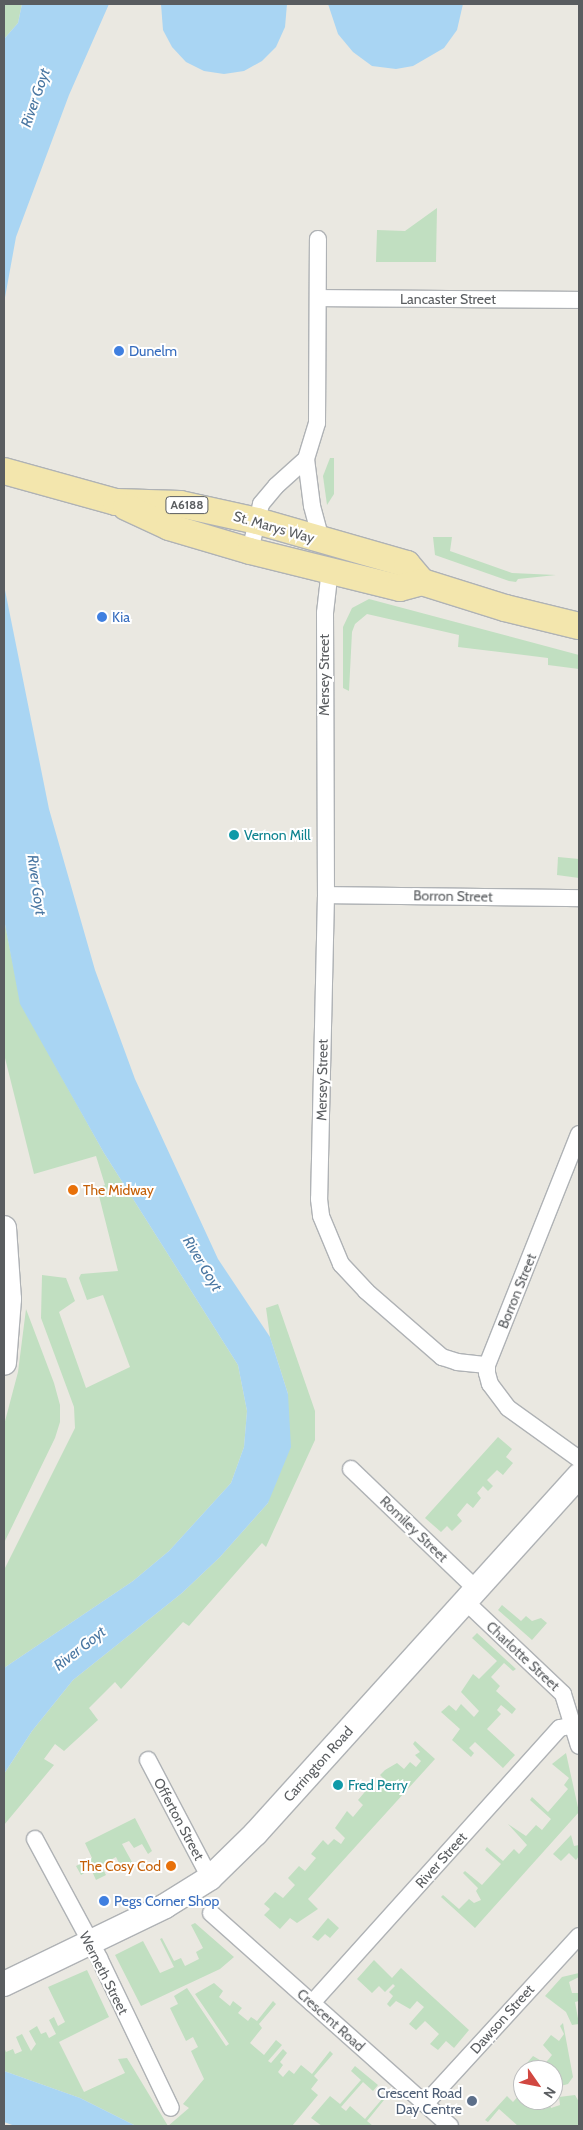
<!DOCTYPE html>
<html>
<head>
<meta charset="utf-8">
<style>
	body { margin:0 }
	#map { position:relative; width:583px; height:2130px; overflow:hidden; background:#eae8e1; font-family:Cabin,sans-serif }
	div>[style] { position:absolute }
	.green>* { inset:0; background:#c1dfc1 }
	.water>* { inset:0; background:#a9d5f3 }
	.roads { filter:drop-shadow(1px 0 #afb2b5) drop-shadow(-1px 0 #afb2b5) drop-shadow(0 1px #afb2b5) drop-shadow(0 -1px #afb2b5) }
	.street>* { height:16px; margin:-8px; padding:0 8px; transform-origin:8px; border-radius:8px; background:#fff }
	.secondary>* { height:24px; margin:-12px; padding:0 12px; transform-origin:12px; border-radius:12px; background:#fff }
	.primary>* { height:26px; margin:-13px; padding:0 13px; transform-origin:13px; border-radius:13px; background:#f3e6ad }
	.dots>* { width:14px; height:14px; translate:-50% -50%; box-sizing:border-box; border:2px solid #fff; border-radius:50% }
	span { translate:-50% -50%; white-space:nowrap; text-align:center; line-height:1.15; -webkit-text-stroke:4px #fff; paint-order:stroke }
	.shield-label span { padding:1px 4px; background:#fff; border:1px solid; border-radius:4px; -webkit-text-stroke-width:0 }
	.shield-label { font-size:12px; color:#5a5d60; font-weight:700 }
	.street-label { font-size:14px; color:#5a5d60 }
	.shop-label { font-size:14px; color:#366cbe }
	.left { translate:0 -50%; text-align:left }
	.culture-label { font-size:14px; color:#0d838f }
	.food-label { font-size:14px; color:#c56008 }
	.right { translate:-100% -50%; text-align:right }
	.service-label { font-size:14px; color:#4e5e75 }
	.water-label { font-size:15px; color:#4a77a2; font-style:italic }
	.frame { position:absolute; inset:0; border:5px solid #5a5d60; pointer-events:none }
	.north { position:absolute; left:513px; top:2060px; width:50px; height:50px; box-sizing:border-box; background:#fff; border:1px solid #bdbebf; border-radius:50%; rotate:123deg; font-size:14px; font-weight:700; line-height:20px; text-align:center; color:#5a5d60 }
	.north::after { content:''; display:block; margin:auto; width:18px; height:22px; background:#d14841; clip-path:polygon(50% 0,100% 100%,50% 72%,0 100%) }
</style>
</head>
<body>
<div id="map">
	<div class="green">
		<div style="clip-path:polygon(4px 4px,22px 4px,18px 23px,4px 39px)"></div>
		<div style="clip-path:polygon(437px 208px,436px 262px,376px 262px,377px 230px,405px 231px)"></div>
		<div style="clip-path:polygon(330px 458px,334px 458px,334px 494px,327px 505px,323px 476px)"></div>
		<div style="clip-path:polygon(433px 537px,452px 537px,450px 551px,512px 573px,556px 575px,518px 579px,516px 582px,509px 581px,435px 555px)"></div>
		<div style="clip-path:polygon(369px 599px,579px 655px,579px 669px,548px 665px,548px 658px,458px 647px,459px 635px,367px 614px,355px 624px,352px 632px,349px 691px,343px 688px,343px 627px,352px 608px)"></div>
		<div style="clip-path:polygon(558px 857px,579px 859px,579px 878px,557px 875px)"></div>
		<div style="clip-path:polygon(4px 919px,21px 1004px,104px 1153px,238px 1365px,247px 1411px,244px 1447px,231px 1483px,169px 1551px,133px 1581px,4px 1668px,4px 1570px,75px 1428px,74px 1407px,41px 1318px,42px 1275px,66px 1278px,75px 1301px,59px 1312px,86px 1388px,130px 1367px,103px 1295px,87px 1300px,79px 1278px,81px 1274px,118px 1271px,97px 1188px,105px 1185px,96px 1156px,34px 1174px,4px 1054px)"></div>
		<div style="clip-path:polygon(278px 1304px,315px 1411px,315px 1440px,266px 1547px,262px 1543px,189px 1626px,183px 1622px,121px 1689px,115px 1682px,89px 1708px,98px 1720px,64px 1751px,55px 1744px,44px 1759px,54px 1765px,4px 1825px,4px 1774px,32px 1731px,73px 1680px,182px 1593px,220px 1557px,268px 1503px,288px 1394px,270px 1337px,266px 1308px)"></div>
		<div style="clip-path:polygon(26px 1309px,54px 1383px,60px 1405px,60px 1422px,55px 1438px,4px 1543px,4px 1425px,18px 1372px)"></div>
		<div style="clip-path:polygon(498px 1437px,512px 1449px,506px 1457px,513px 1463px,503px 1475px,497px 1470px,487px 1480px,493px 1486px,488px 1491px,483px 1486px,477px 1493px,481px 1498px,473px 1508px,467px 1503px,457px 1515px,462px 1521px,452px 1531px,447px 1526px,441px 1532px,425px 1518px)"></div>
		<div style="clip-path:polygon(502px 1605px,521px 1621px,526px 1616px,532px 1621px,541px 1618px,547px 1623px,532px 1640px,498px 1610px)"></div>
		<div style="clip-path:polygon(477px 1633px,516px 1669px,513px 1671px,504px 1663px,491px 1677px,500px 1686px,496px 1691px,516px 1709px,512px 1714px,501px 1705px,497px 1710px,501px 1714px,487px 1729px,515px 1755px,503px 1768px,475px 1742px,469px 1748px,474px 1753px,471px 1757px,452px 1740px,460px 1729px,441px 1712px,449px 1705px,456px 1711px,461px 1704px,474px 1717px,479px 1711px,461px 1692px,473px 1674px,479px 1679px,497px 1661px,472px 1638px)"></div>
		<div style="clip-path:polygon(415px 1741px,435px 1759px,308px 1899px,318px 1909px,297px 1923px,290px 1918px,280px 1929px,264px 1915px,270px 1909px,264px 1904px,275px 1892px,283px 1898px,295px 1885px,288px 1878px,299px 1866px,305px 1871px,316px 1858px,311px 1854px,323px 1840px,328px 1845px,334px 1839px,341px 1844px,345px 1838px,335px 1828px,347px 1811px,353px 1817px,363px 1805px,358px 1800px,369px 1787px,375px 1792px,386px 1781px,380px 1775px,385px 1770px,397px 1763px,404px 1769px,410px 1762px,416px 1767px,421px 1761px,415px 1755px,420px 1752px,413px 1744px)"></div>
		<div style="clip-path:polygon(566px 1753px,579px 1812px,475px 1928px,441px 1897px,443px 1895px,459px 1909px,469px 1899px,474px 1903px,481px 1900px,476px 1891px,478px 1888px,463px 1873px,465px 1871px,482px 1885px,501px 1864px,485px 1850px,487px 1847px,503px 1861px,514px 1849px,519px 1854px,527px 1845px,508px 1824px,526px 1836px,536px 1825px,542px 1830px,551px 1819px,530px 1800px,532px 1797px,548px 1812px,568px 1789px,564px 1785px,569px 1778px,552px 1764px)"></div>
		<div style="clip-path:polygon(135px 1818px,152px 1851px,148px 1854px,142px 1844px,134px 1848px,129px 1841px,122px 1844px,132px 1862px,121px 1867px,116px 1857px,101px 1865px,106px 1875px,96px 1880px,91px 1869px,81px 1875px,76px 1866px,92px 1858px,85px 1843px)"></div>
		<div style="clip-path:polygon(571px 1835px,574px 1846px,579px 1845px,579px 1856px,576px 1860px,569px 1853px,561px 1861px,553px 1854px)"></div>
		<div style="clip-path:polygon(328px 1918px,339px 1928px,330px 1938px,325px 1934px,318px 1941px,312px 1937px)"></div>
		<div style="clip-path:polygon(195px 1923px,234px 1957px,220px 1969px,141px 2006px,115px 1955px,143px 1941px,160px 1973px,174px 1967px,160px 1939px,162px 1938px,174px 1961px,181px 1958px,185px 1966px,199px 1959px,196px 1952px,203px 1948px,191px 1925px)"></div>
		<div style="clip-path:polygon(374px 1960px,392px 1978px,401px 1968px,469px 2030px,454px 2048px,446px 2041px,438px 2050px,430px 2044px,439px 2034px,425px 2021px,416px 2030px,409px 2024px,424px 2007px,417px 2001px,410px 2009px,396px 2001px,390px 2007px,387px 2004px,393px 1996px,389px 1992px,395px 1986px,393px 1984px,385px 1992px,379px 1986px,372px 1993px,357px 1979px)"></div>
		<div style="clip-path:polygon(87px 1970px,109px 2017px,59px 2042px,84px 2092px,125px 2073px,118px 2059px,127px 2058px,168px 2126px,189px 2108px,183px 2104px,204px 2079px,191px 2051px,198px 2047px,193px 2037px,186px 2041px,170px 2008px,178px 2004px,174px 1996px,187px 1988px,226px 2046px,229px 2044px,195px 1994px,214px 1983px,223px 1991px,219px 1997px,230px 2006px,233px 2001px,242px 2008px,238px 2013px,248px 2021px,251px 2017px,257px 2021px,273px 2001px,276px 2004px,259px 2024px,262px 2028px,250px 2043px,264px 2055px,276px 2040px,282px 2045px,268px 2061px,271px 2063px,283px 2049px,287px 2053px,280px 2062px,283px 2065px,278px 2072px,283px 2077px,289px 2070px,294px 2074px,301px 2065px,312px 2074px,330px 2051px,333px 2054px,314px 2076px,318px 2080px,311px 2089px,318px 2095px,292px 2126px,136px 2126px,80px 2098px,4px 2071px,4px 2047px,6px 2052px,13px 2049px,15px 2054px,22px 2051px,16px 2037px,22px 2034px,31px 2051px,36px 2044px,29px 2031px,37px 2026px,41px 2034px,46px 2032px,49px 2038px,56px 2034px,49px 2020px,54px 2017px,58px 2026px,65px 2022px,48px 1987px)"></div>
		<div style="clip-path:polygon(579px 1973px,579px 1977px,569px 1982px,572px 1993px,579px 1993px,579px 2001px,575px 2002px,579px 2024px,572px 2025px,566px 2012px,545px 1996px,562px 1977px)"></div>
		<div style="clip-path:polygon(563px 2023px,573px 2077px,568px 2084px,553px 2088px,553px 2070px,535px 2070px,527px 2063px,533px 2056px,545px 2063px,548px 2060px,552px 2055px,543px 2045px,551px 2035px,559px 2041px,564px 2034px,560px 2026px)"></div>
		<div style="clip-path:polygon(355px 2066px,378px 2085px,373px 2091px,363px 2082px,341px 2107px,346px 2111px,350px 2106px,365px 2119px,383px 2098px,384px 2100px,367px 2121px,373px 2126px,322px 2126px,311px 2118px,330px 2096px,340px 2104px,361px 2080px,351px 2071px)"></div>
		<div style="clip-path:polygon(523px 2091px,523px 2100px,549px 2100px,551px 2108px,560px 2105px,559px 2097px,575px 2095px,579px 2102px,579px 2126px,518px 2126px,499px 2109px,488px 2122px,485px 2120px,507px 2096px,513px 2102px)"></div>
	</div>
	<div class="water">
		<div style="clip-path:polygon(22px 4px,109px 4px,69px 95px,16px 237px,4px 303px,4px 39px,18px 23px)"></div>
		<div style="clip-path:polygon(161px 4px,287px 4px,285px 27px,276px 47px,262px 61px,244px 71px,224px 74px,204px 71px,186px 62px,172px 47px,163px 30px)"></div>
		<div style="clip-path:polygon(328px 4px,463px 4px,457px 30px,444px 48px,413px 66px,396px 69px,372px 66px,353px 52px,338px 34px)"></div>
		<div style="clip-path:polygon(4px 585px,49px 809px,95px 970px,135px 1079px,218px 1259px,270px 1337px,288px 1394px,291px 1447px,268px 1503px,220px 1557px,182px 1593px,73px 1680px,32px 1731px,4px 1774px,4px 1668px,133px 1581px,169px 1551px,231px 1483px,244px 1447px,247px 1411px,238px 1365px,104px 1153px,20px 1004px,4px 919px)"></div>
		<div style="clip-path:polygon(4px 2071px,80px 2098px,136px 2126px,15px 2126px,4px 2122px)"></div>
	</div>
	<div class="roads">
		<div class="street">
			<div style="left:318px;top:298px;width:261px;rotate:0.4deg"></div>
			<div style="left:306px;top:459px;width:47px;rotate:82.7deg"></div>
			<div style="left:312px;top:506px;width:35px;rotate:75deg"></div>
			<div style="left:250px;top:551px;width:48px;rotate:-76.8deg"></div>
			<div style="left:261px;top:504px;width:23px;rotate:-50deg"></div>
			<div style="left:276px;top:486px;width:40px;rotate:-42deg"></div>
			<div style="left:306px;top:459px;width:38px;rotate:-73deg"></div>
			<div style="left:317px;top:423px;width:184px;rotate:-89.7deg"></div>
			<div style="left:330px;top:569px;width:44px;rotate:96.5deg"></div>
			<div style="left:325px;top:613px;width:282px;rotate:89.8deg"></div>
			<div style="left:326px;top:895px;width:304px;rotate:91.3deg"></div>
			<div style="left:319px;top:1199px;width:17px;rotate:83deg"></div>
			<div style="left:321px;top:1216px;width:52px;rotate:67.4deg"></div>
			<div style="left:341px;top:1264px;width:37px;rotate:47deg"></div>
			<div style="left:366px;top:1291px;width:101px;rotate:41deg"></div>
			<div style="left:442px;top:1357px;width:16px;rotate:18deg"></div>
			<div style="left:457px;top:1362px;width:30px;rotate:6deg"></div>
			<div style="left:326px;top:895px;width:253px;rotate:0.7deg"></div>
			<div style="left:579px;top:1134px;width:249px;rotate:111.7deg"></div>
			<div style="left:487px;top:1365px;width:8px;rotate:90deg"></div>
			<div style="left:487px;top:1373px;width:11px;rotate:75deg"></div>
			<div style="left:490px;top:1384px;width:30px;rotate:53deg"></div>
			<div style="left:508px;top:1408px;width:87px;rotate:35.7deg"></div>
			<div style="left:351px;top:1469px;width:173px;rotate:43.8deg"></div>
			<div style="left:465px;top:1601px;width:135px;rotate:43.5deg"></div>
			<div style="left:563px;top:1694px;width:54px;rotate:72.9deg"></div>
			<div style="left:148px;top:1760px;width:133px;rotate:62.3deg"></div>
			<div style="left:35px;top:1839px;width:135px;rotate:61.7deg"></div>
			<div style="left:99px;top:1958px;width:166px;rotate:64.4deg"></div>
			<div style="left:211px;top:1913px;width:320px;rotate:41.7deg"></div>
			<div style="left:312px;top:2003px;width:370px;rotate:-48deg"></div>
			<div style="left:560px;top:1728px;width:14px;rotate:-12deg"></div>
			<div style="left:425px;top:2104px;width:228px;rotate:-47.5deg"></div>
		</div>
		<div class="secondary">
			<div style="left:4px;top:1228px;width:71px;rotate:86deg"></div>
			<div style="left:9px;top:1299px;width:64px;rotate:94.5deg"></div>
			<div style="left:4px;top:1984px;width:179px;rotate:-25.8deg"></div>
			<div style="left:165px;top:1906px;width:53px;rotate:-31.9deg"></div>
			<div style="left:210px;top:1878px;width:64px;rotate:-44.4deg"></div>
			<div style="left:256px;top:1833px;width:482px;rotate:-47.9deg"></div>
		</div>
		<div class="primary">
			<div style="left:4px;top:471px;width:116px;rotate:15.5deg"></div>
			<div style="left:116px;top:502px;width:64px;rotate:1.8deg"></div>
			<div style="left:180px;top:504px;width:79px;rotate:12.4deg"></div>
			<div style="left:257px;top:521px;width:156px;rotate:16deg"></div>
			<div style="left:407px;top:564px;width:23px;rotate:50deg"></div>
			<div style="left:422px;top:582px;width:87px;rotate:17.4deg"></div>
			<div style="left:505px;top:608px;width:76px;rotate:13.7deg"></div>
			<div style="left:126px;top:507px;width:47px;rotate:24.9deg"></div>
			<div style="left:169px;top:527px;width:84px;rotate:16.5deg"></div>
			<div style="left:250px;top:551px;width:154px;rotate:13.9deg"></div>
			<div style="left:400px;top:588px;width:23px;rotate:-15deg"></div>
		</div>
	</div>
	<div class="dots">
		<div style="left:119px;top:351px;background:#3f7fe0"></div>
		<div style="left:102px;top:617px;background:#3f7fe0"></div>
		<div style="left:234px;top:835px;background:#0f9aa8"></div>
		<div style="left:73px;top:1190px;background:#e8710a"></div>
		<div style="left:338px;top:1785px;background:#0f9aa8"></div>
		<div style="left:171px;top:1866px;background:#e8710a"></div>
		<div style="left:104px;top:1901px;background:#3f7fe0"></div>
		<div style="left:472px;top:2101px;background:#5c6f8a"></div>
	</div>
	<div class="shield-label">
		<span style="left:187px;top:505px">A6188</span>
	</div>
	<div class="street-label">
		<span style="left:448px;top:299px">Lancaster Street</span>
		<span style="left:274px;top:527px;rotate:16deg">St. Marys Way</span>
		<span style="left:324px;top:675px;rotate:-90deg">Mersey Street</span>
		<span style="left:453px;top:896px;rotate:1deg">Borron Street</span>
		<span style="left:322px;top:1080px;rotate:-89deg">Mersey Street</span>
		<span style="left:517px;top:1291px;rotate:-68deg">Borron Street</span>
		<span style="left:414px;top:1529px;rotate:44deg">Romiley Street</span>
		<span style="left:523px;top:1656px;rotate:43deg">Charlotte Street</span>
		<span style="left:318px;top:1764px;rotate:-48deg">Carrington Road</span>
		<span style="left:179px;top:1819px;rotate:62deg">Offerton Street</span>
		<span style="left:441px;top:1860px;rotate:-48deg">River Street</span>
		<span style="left:104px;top:1973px;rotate:63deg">Werneth Street</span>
		<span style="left:502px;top:2019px;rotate:-48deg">Dawson Street</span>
		<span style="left:331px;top:2020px;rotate:42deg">Crescent Road</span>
	</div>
	<div class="shop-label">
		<span class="left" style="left:129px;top:351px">Dunelm</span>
		<span class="left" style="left:112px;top:617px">Kia</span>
		<span class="left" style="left:114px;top:1901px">Pegs Corner Shop</span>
	</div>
	<div class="culture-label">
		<span class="left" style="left:244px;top:835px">Vernon Mill</span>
		<span class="left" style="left:348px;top:1785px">Fred Perry</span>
	</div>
	<div class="food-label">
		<span class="left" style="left:83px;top:1190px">The Midway</span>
		<span class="right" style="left:161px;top:1866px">The Cosy Cod</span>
	</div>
	<div class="service-label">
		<span class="right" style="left:462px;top:2101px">Crescent Road<br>Day Centre</span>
	</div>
	<div class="water-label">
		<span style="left:36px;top:98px;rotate:-71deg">River Goyt</span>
		<span style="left:36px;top:885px;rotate:82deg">River Goyt</span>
		<span style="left:202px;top:1264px;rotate:59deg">River Goyt</span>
		<span style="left:80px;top:1649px;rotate:-38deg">River Goyt</span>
	</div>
	<div class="frame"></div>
	<div class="north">N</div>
</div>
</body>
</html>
